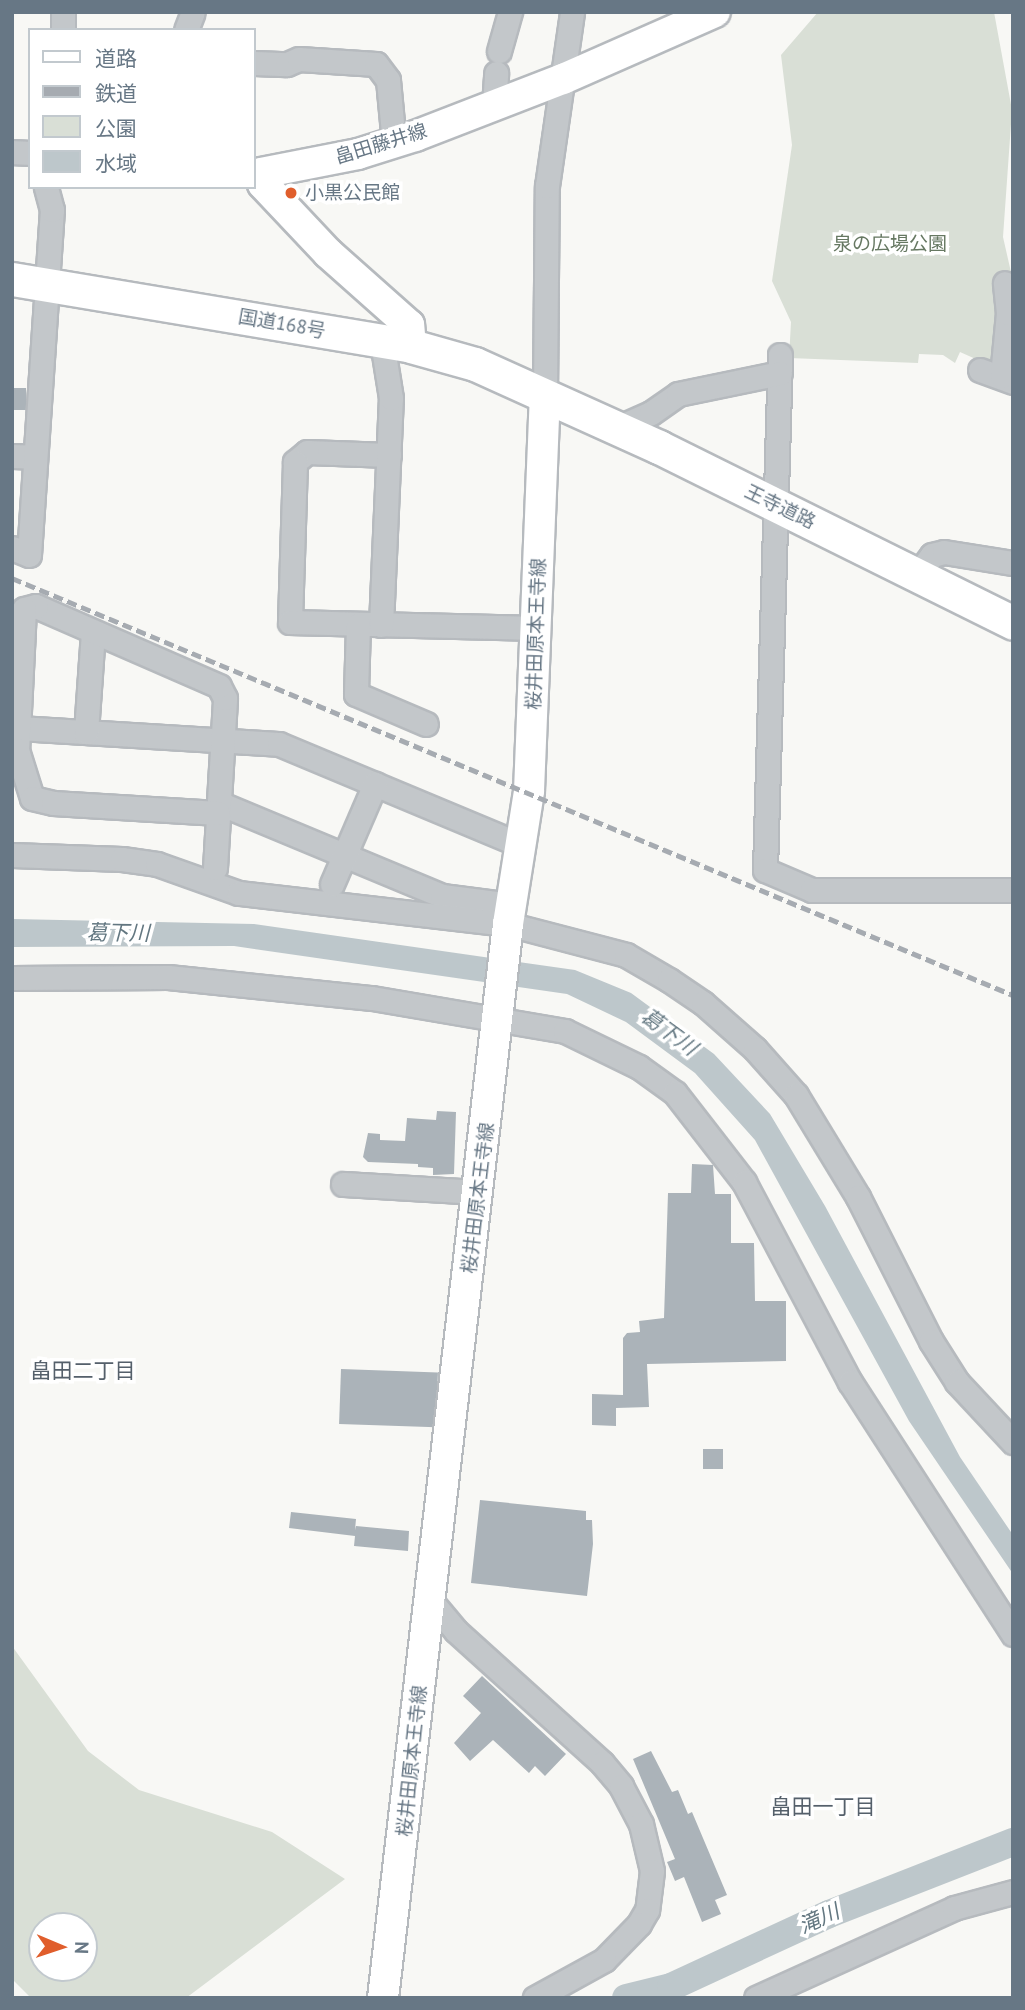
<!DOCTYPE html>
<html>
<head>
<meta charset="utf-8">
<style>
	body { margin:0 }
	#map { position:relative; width:1025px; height:2010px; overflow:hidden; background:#f8f8f5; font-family:"PT Sans","Noto Sans JP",sans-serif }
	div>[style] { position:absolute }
	.green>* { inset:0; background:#d9dfd6 }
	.water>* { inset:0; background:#bdc7cb }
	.river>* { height:28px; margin:-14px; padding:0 14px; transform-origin:14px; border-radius:14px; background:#bdc7cb }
	.building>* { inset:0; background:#abb3b9; transform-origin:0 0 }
	.roads { filter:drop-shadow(2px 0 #b6babe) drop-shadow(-2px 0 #b6babe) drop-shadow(0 2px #b6babe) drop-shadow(0 -2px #b6babe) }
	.minor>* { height:23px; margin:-11.5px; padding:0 11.5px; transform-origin:11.5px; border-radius:11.5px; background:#c3c7ca }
	.major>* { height:30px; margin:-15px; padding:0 15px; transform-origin:15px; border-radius:15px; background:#fff }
	.highway>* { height:33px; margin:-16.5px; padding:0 16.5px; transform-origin:16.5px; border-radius:16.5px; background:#fff }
	.rail>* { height:4.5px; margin-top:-2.25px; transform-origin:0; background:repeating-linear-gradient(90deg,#a6abb1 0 10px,transparent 0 15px) }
	.dots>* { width:19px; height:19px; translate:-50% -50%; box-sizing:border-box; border:4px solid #fff; border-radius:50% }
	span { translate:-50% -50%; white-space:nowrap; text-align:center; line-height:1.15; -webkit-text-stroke:7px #fff; paint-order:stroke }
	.street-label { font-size:19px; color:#677785 }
	.poi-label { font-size:19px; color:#677785 }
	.left { translate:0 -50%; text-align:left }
	.park-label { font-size:19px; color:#667862 }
	.water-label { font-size:21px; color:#637781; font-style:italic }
	.neighbourhood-label { font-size:21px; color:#55606b }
	.frame { position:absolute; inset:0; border:14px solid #677785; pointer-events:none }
	.legend { position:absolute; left:28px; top:28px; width:228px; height:161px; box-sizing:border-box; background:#fff; border:2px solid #c2c9ce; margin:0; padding:9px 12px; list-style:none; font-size:21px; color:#677785 }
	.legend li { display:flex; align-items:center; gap:14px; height:35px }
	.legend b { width:35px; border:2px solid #c2c9ce }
	.north { position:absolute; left:28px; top:1912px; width:70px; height:70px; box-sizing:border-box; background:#fff; border:2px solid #c2c9ce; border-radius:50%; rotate:92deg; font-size:19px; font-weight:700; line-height:28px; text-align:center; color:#677785 }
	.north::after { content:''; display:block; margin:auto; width:24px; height:32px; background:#e05e2c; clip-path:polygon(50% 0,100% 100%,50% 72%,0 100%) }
</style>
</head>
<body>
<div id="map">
	<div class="green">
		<div style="clip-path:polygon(818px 12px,994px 12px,1012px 110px,1003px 237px,1013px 281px,998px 369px,960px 352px,955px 363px,943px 355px,919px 354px,918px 363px,789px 358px,791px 322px,772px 281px,792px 145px,781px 55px)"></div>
		<div style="clip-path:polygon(evenodd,12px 1646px,88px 1751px,139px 1790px,272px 1832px,345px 1879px,186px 1998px,31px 1998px,12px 1979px,12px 1646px,42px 1926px,84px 1926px,84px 1968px,42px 1968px,42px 1926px)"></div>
	</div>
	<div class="water">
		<div style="clip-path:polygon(12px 919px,254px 924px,575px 970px,631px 993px,714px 1054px,770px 1114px,825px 1206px,960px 1457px,1013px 1535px,1013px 1574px,909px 1421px,755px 1140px,695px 1073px,626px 1022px,567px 994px,234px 946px,12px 947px)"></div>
	</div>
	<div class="river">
		<div style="left:626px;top:1998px;width:46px;rotate:-13.7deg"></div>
		<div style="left:671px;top:1987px;width:174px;rotate:-24.8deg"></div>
		<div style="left:829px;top:1914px;width:198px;rotate:-21.4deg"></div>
	</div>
	<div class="building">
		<div style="left:12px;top:388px;width:14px;height:22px"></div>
		<div style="clip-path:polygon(437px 1111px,456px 1112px,454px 1174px,433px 1175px,433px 1168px,418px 1167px,418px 1164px,368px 1162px,363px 1157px,368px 1133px,380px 1134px,380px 1140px,405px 1141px,407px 1118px,436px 1120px)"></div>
		<div style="clip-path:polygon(692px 1164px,713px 1165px,715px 1194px,731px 1194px,731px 1243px,754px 1243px,755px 1301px,786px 1301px,786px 1361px,647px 1364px,649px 1407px,616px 1408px,616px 1426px,592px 1425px,592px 1394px,623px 1395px,623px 1338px,627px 1333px,640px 1332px,639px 1321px,664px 1318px,668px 1193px,691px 1193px)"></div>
		<div style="left:341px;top:1369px;width:97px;height:55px;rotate:2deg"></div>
		<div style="left:703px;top:1449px;width:20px;height:20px"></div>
		<div style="clip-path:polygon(480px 1500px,586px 1511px,586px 1520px,592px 1520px,593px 1544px,587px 1596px,471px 1583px)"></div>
		<div style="clip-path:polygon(291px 1512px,356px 1519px,355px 1530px,356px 1526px,409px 1531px,408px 1551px,354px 1546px,355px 1536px,289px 1528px)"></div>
		<div style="clip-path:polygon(482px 1676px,566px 1754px,545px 1776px,535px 1766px,529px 1773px,493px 1740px,470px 1761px,454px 1743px,481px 1713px,463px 1696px)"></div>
		<div style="clip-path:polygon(651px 1751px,672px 1792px,678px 1790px,688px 1814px,692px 1812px,727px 1895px,715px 1900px,721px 1914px,702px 1922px,684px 1877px,675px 1881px,667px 1862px,675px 1859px,633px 1759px)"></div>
	</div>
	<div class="roads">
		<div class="minor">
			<div style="left:63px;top:30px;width:18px;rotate:-90deg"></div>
			<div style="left:186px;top:30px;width:19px;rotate:-69deg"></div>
			<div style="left:499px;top:51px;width:41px;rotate:-74.2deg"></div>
			<div style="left:254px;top:63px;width:33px;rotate:2deg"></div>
			<div style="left:287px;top:64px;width:13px;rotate:-23deg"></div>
			<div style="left:299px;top:59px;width:77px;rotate:3.7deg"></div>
			<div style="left:376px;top:64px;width:20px;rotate:53deg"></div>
			<div style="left:388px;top:80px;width:63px;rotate:84.6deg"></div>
			<div style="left:494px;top:105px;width:32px;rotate:-86deg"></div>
			<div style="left:12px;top:152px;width:18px;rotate:3deg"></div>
			<div style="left:780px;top:355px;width:515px;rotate:91.67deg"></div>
			<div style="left:765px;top:870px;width:51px;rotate:23.1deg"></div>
			<div style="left:812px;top:890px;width:201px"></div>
			<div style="left:980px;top:370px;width:35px;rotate:20deg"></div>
			<div style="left:1002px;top:376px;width:63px;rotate:-84.6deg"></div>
			<div style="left:1008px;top:313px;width:30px;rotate:-96deg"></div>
			<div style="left:545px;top:395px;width:209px;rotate:-89.5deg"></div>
			<div style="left:547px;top:186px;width:176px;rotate:-81.8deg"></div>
			<div style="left:617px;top:428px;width:37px;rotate:-24deg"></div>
			<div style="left:651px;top:413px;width:33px;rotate:-35deg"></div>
			<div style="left:678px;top:394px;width:104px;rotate:-11.6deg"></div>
			<div style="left:389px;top:455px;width:82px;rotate:-177.9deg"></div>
			<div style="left:307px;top:452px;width:16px;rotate:140deg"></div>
			<div style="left:295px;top:462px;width:160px;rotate:91.8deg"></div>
			<div style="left:290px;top:622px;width:247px;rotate:1.4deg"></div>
			<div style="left:12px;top:456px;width:23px;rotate:2deg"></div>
			<div style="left:12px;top:548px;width:18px;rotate:22deg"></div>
			<div style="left:29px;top:555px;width:346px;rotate:-86.2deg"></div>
			<div style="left:52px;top:210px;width:24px;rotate:-105deg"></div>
			<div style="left:917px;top:575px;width:25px;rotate:-53deg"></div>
			<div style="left:932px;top:555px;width:12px;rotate:-14deg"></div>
			<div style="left:944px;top:552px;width:70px;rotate:9.1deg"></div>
			<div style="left:358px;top:625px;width:69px;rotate:91.7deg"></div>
			<div style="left:356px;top:694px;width:76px;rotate:23.2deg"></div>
			<div style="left:381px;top:625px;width:227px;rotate:-87.5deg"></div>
			<div style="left:391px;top:398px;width:57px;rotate:-99.1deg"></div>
			<div style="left:18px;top:728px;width:261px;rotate:3.5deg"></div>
			<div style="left:279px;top:744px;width:261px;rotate:22.7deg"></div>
			<div style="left:86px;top:732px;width:99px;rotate:-86deg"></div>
			<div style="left:219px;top:803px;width:242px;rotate:22.6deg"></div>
			<div style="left:442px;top:896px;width:70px;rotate:7.4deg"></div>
			<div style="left:12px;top:855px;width:110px;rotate:2.1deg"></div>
			<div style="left:122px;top:859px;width:35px;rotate:8deg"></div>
			<div style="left:157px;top:864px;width:87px;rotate:19.5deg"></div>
			<div style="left:239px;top:893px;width:271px;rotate:6.6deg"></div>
			<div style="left:508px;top:924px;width:122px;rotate:14.7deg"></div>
			<div style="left:626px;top:955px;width:50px;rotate:30.2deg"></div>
			<div style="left:669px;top:980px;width:41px;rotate:34.1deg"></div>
			<div style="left:703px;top:1003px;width:69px;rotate:41.5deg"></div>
			<div style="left:755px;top:1049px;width:62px;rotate:48.3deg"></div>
			<div style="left:796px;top:1095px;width:119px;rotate:58.7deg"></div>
			<div style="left:858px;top:1197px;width:161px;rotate:63.1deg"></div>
			<div style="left:931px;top:1341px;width:49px;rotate:57.6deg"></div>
			<div style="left:957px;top:1382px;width:82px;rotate:47deg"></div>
			<div style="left:215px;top:868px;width:170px;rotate:-86.6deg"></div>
			<div style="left:225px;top:698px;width:13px;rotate:-117deg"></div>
			<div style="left:219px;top:686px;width:200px;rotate:-156.4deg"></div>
			<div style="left:36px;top:606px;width:12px;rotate:166deg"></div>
			<div style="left:24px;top:609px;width:141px;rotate:92.8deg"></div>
			<div style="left:17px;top:750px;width:50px;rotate:72.6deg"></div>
			<div style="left:32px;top:798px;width:22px;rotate:13deg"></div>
			<div style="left:53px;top:803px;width:165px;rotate:3.5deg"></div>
			<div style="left:332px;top:884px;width:109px;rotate:-66.7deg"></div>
			<div style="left:12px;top:978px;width:156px;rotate:-0.4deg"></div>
			<div style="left:168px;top:977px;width:205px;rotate:5.9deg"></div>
			<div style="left:372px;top:998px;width:196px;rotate:9.7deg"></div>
			<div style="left:565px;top:1031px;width:82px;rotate:25.9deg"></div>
			<div style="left:639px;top:1067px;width:44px;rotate:35.8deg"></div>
			<div style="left:675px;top:1093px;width:113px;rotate:52.2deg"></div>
			<div style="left:744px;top:1182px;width:226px;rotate:62.1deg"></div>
			<div style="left:850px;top:1382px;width:300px;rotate:57.1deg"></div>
			<div style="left:343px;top:1184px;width:136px;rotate:3.4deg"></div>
			<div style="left:430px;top:1600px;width:40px;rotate:50deg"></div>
			<div style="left:456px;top:1631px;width:197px;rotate:42.1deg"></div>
			<div style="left:602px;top:1763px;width:30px;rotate:50deg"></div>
			<div style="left:621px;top:1786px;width:43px;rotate:62.2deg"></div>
			<div style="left:641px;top:1824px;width:48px;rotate:76.8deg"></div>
			<div style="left:652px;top:1871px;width:39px;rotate:97deg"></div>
			<div style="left:647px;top:1910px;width:16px;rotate:120deg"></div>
			<div style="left:639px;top:1924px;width:50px;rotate:134.2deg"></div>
			<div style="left:604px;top:1960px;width:79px;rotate:151.2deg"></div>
			<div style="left:756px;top:1998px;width:217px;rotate:-24.4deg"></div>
			<div style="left:954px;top:1908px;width:61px;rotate:-15.2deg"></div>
		</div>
		<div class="major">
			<div style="left:411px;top:346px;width:21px;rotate:-95deg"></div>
			<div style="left:409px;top:325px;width:108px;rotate:-138.4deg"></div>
			<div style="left:328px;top:253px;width:95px;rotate:-133.3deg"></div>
			<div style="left:263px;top:184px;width:11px;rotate:-100deg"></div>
			<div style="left:261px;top:173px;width:99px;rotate:-11.1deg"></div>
			<div style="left:358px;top:154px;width:60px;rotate:-17.5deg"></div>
			<div style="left:415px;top:136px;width:159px;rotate:-21.1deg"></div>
			<div style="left:563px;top:79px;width:166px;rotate:-23.8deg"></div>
			<div style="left:383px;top:1998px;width:1081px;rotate:-83.36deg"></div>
			<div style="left:508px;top:924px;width:135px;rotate:-81deg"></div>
			<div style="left:529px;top:791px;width:396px;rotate:-87.7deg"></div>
		</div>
		<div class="highway">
			<div style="left:12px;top:279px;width:405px;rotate:9.5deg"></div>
			<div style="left:411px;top:346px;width:66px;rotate:15.7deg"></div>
			<div style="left:475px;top:364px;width:202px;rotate:24.3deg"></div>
			<div style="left:659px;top:447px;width:395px;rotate:26.4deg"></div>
		</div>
	</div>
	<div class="rail">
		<div style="left:12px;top:578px;width:1084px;rotate:22.62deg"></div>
	</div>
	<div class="dots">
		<div style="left:291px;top:193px;background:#e05e2c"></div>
	</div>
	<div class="street-label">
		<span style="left:381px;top:144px;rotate:-17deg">畠田藤井線</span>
		<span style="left:282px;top:324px;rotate:10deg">国道168号</span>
		<span style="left:780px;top:507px;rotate:26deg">王寺道路</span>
		<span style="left:536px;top:634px;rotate:-88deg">桜井田原本王寺線</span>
		<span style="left:478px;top:1198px;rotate:-83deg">桜井田原本王寺線</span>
		<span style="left:412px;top:1761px;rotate:-84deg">桜井田原本王寺線</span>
	</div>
	<div class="poi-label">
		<span class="left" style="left:305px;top:193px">小黒公民館</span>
	</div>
	<div class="park-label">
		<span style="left:890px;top:244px">泉の広場公園</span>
	</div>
	<div class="water-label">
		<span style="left:118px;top:933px;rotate:1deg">葛下川</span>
		<span style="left:669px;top:1032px;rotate:36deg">葛下川</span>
		<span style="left:819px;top:1919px;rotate:-24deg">滝川</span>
	</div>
	<div class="neighbourhood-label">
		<span style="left:83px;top:1371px">畠田二丁目</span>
		<span style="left:823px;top:1807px">畠田一丁目</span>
	</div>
	<div class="frame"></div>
	<ul class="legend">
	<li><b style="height:9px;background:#fff"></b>道路</li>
	<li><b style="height:9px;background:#a6abb1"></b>鉄道</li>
	<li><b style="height:19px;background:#d9dfd6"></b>公園</li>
	<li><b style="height:19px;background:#bdc7cb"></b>水域</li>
	</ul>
	<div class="north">N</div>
</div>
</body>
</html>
